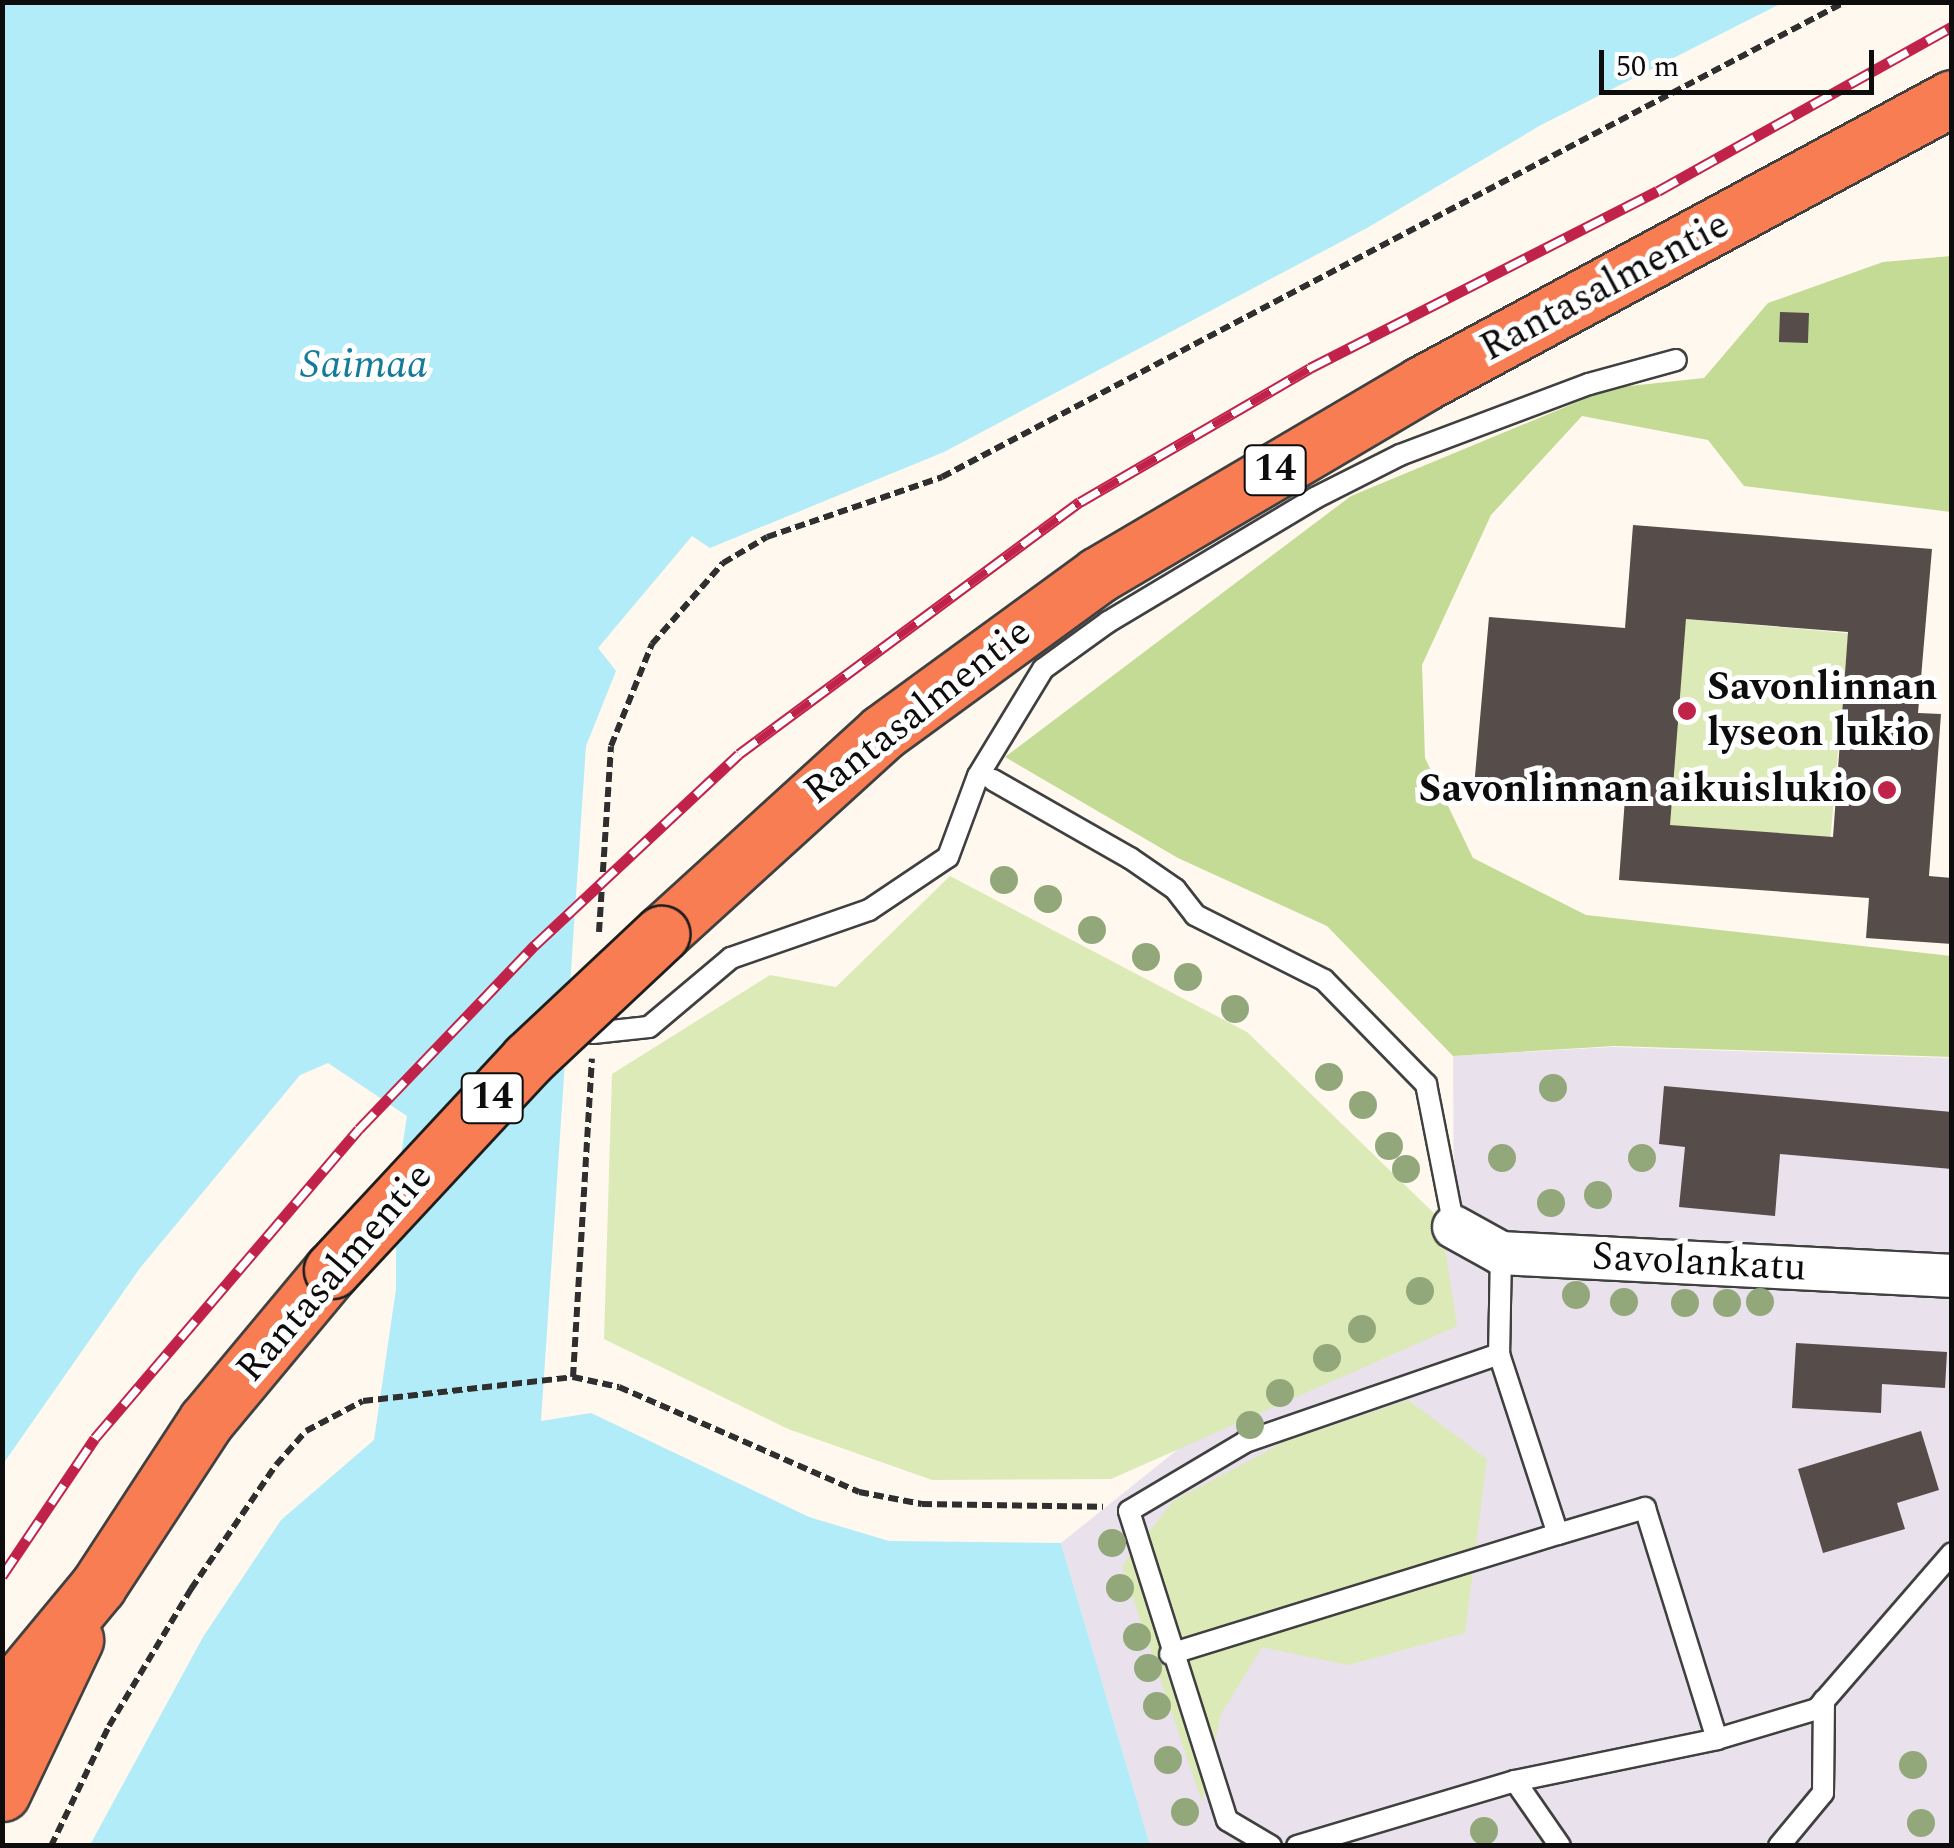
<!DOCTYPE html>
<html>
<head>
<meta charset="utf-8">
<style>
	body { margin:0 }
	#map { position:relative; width:1954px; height:1848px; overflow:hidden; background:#fff8ee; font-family:Spectral,serif }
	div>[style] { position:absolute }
	.industrial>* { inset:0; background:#e9e1ec }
	.green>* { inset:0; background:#dceab7; transform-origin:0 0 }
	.forest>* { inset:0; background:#c3db95 }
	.water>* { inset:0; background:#b1ecf8 }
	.building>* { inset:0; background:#564c49; transform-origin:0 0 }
	.path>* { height:6px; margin-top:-3px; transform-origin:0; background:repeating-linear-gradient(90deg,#2f2f2f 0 10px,transparent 0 15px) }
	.roads { filter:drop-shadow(2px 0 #404040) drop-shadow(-2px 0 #404040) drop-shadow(0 2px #404040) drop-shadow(0 -2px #404040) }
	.lane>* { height:20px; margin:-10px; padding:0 10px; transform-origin:10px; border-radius:10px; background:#fff }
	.street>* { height:42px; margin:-21px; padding:0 21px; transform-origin:21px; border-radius:21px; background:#fff }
	.highway>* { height:55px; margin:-27.5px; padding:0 27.5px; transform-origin:27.5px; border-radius:27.5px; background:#f87d53 }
	.rail>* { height:11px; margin-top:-5.5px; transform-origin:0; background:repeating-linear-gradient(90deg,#fff 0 22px,#c1224a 0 44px); box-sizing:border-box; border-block:2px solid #c1224a }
	.bridges { filter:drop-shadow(2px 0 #1e1e1e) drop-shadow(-2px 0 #1e1e1e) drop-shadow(0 2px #1e1e1e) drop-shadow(0 -2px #1e1e1e) }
	.highway-bridge>* { height:55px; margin:-27.5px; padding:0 27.5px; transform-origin:27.5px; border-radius:27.5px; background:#f87d53 }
	.trees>* { width:28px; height:28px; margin:-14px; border-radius:50%; background:#93a87a }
	.dots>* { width:28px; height:28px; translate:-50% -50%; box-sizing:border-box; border:5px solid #fff; border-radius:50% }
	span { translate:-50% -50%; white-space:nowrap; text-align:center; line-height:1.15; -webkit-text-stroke:10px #fff; paint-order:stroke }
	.shield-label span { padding:2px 8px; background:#fff; border:2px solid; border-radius:8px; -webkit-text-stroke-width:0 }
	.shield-label { font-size:38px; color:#0d0d0d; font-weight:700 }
	.street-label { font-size:40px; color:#0d0d0d }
	.poi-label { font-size:40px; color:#0d0d0d; font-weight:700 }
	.left { translate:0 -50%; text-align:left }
	.right { translate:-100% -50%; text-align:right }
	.water-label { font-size:42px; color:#137b9b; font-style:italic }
	.frame { position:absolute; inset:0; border:5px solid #0d0d0d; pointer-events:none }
	.scale { position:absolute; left:1599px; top:50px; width:275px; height:45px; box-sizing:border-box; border:5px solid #0d0d0d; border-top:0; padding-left:12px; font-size:30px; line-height:35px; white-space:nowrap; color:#0d0d0d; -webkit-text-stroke:8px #fff; paint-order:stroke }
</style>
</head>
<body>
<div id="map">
	<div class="industrial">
		<div style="clip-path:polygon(1612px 1047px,1951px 1058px,1951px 1845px,1150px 1845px,1061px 1543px,1454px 1228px,1453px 1056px)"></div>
	</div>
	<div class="green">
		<div style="left:1686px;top:619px;width:163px;height:207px;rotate:5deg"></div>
		<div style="clip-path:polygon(950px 876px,1247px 1032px,1441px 1220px,1457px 1326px,1111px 1479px,932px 1480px,788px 1429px,604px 1339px,612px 1074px,770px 975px,836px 987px)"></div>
		<div style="clip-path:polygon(1408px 1400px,1487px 1459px,1465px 1633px,1348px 1665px,1262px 1647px,1221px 1714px,1202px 1802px,1122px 1566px,1173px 1501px,1284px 1442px)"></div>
	</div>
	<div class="forest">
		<div style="clip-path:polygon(1951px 256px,1951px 512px,1744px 486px,1708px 440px,1582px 416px,1491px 515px,1422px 665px,1425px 758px,1473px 858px,1586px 915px,1951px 956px,1951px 1057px,1615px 1046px,1453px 1056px,1327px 926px,1178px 858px,1005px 757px,1351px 496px,1611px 388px,1704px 378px,1768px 303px,1883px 262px)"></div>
	</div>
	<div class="water">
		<div style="clip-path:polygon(3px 3px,1782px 3px,1541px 125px,1367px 228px,944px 452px,710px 548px,692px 536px,598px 648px,616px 671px,586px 746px,541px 1421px,591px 1413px,809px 1517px,889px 1541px,1061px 1543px,1150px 1845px,90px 1845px,203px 1637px,281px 1520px,374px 1440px,396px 1289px,396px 1188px,407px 1116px,328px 1063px,300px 1075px,140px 1268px,3px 1464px)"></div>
	</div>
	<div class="building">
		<div style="left:1780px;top:312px;width:29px;height:30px;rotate:2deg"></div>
		<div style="clip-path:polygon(evenodd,1633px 525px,1932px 549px,1918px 713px,1941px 714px,1929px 876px,1952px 878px,1952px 944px,1866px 938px,1869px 898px,1619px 880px,1625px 798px,1474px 787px,1489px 617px,1625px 628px,1633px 525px,1686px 619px,1848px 632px,1833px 837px,1670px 825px,1686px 619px)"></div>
		<div style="clip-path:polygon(1664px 1086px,1952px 1112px,1952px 1169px,1780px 1154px,1775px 1216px,1679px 1207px,1685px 1147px,1659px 1144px)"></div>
		<div style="clip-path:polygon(1796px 1343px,1947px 1352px,1945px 1388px,1882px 1384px,1881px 1413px,1792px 1408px)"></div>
		<div style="clip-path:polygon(1921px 1431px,1939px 1490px,1897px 1503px,1905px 1529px,1823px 1553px,1798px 1469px)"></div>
	</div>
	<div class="path">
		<div style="left:599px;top:932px;width:186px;rotate:-86.3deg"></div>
		<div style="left:611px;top:746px;width:110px;rotate:-68.1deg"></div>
		<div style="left:652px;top:644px;width:108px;rotate:-48.8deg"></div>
		<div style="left:723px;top:563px;width:51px;rotate:-30.6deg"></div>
		<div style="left:767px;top:537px;width:185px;rotate:-18.9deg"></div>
		<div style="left:942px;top:477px;width:1020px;rotate:-27.75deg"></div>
		<div style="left:573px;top:1377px;width:319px;rotate:-86.6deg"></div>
		<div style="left:51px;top:1846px;width:133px;rotate:-64.2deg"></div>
		<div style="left:109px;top:1726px;width:160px;rotate:-59.1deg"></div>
		<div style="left:191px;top:1589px;width:150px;rotate:-55.6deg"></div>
		<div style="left:276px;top:1465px;width:45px;rotate:-48.6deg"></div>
		<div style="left:306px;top:1431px;width:64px;rotate:-27.8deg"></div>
		<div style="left:363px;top:1401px;width:211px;rotate:-6.5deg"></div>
		<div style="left:573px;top:1377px;width:47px;rotate:12.3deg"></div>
		<div style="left:619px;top:1387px;width:262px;rotate:23.6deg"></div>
		<div style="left:859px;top:1492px;width:64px;rotate:10.8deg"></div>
		<div style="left:922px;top:1504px;width:181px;rotate:0.9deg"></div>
	</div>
	<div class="roads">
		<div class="lane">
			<div style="left:993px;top:780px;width:158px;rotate:29.7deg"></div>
			<div style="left:1130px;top:858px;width:55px;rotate:34.6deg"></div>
			<div style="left:1175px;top:889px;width:33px;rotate:52deg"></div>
			<div style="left:1195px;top:915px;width:144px;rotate:26.7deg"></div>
			<div style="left:1324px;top:980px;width:146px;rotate:45.6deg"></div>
			<div style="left:1426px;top:1084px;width:146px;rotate:78.9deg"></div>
			<div style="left:593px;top:1033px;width:56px;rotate:-6.1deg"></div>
			<div style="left:649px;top:1027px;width:107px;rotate:-40.1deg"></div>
			<div style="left:731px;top:958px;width:146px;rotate:-19.2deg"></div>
			<div style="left:869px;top:910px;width:95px;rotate:-33.9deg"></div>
			<div style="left:948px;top:857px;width:86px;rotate:-69.7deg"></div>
			<div style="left:978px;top:776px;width:125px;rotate:-58.7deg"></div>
			<div style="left:1043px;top:669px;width:80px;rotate:-35.9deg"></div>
			<div style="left:1108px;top:622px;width:241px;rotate:-30.9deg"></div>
			<div style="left:1315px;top:498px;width:95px;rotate:-26.8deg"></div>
			<div style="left:1400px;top:455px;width:202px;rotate:-20.6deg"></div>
			<div style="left:1589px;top:384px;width:90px;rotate:-15.4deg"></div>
			<div style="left:1501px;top:1253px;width:101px;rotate:91.1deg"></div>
			<div style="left:1499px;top:1354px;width:189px;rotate:71.9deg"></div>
			<div style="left:1558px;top:1534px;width:91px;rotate:-16.6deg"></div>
			<div style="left:1645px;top:1508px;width:242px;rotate:72.7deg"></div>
			<div style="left:1717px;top:1739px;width:104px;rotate:-16.7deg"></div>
			<div style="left:1817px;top:1709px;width:206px;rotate:-49.1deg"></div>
			<div style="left:1170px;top:1654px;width:406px;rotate:-17.2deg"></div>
			<div style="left:1515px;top:1781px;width:79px;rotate:55.3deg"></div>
			<div style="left:1271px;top:1846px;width:51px;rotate:-149.4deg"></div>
			<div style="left:1227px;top:1820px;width:324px;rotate:-107.6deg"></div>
			<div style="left:1129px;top:1511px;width:135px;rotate:-30.7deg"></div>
			<div style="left:1245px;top:1442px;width:269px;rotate:-19.1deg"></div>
			<div style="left:1297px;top:1846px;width:227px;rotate:-16.6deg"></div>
			<div style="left:1515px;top:1781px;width:206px;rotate:-11.7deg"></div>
			<div style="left:1779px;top:1846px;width:69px;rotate:-50.3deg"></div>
			<div style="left:1823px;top:1793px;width:93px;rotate:-89.4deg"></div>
		</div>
		<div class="street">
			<div style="left:1454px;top:1227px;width:54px;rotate:29deg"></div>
			<div style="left:1501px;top:1253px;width:452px;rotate:2.9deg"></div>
		</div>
		<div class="highway">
			<div style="left:661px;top:934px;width:300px;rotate:-42.3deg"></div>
			<div style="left:883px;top:732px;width:266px;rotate:-36.1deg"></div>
			<div style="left:1098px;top:575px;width:376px;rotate:-30.5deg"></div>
			<div style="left:1422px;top:384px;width:602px;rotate:-28.35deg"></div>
			<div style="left:2px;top:1702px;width:151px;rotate:-50.4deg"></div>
			<div style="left:98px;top:1586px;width:197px;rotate:-56.8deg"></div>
			<div style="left:206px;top:1421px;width:197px;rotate:-50.2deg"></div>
			<div style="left:2px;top:1793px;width:170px;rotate:-64.5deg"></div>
		</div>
	</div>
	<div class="rail">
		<div style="left:2px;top:1576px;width:166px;rotate:-56deg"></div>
		<div style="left:95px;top:1438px;width:406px;rotate:-49.5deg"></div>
		<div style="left:359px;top:1129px;width:255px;rotate:-46.3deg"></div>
		<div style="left:535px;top:945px;width:279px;rotate:-43.1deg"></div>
		<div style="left:739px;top:754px;width:424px;rotate:-36.5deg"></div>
		<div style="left:1080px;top:502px;width:266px;rotate:-30.2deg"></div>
		<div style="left:1310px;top:368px;width:390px;rotate:-27deg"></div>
		<div style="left:1658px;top:191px;width:337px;rotate:-29.2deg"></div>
	</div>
	<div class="bridges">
		<div class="highway-bridge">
			<div style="left:332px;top:1270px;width:288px;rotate:-47.1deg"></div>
			<div style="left:528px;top:1059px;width:183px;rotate:-43.2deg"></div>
		</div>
	</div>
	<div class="trees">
		<div style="left:1004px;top:880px"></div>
		<div style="left:1048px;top:899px"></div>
		<div style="left:1092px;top:930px"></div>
		<div style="left:1146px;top:957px"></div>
		<div style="left:1188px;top:977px"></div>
		<div style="left:1235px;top:1009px"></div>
		<div style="left:1329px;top:1077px"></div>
		<div style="left:1553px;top:1088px"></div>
		<div style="left:1363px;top:1105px"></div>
		<div style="left:1389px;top:1146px"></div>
		<div style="left:1502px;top:1158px"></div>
		<div style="left:1642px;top:1158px"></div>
		<div style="left:1406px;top:1169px"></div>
		<div style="left:1598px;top:1195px"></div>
		<div style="left:1551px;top:1203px"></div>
		<div style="left:1420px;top:1291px"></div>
		<div style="left:1576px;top:1295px"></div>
		<div style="left:1624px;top:1302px"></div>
		<div style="left:1760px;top:1302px"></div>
		<div style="left:1685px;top:1303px"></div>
		<div style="left:1727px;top:1303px"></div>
		<div style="left:1362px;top:1329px"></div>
		<div style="left:1327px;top:1358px"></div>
		<div style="left:1280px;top:1393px"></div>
		<div style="left:1250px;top:1425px"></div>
		<div style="left:1112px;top:1543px"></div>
		<div style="left:1120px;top:1588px"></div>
		<div style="left:1137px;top:1637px"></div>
		<div style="left:1148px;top:1668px"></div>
		<div style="left:1157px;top:1706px"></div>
		<div style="left:1168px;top:1760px"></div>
		<div style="left:1913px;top:1765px"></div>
		<div style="left:1185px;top:1812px"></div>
		<div style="left:1921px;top:1823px"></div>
		<div style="left:1484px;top:1831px"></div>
	</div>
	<div class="dots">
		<div style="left:1687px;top:711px;background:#c1224a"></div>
		<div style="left:1887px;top:790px;background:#c1224a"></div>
	</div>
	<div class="shield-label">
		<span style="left:1275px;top:470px">14</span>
		<span style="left:492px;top:1098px">14</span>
	</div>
	<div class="street-label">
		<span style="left:1605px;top:287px;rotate:-28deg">Rantasalmentie</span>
		<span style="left:918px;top:712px;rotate:-38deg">Rantasalmentie</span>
		<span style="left:1699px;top:1263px;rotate:3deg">Savolankatu</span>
		<span style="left:335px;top:1273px;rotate:-49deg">Rantasalmentie</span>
	</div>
	<div class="poi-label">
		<span class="left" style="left:1707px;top:711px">Savonlinnan<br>lyseon lukio</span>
		<span class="right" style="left:1867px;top:790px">Savonlinnan aikuislukio</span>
	</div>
	<div class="water-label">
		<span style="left:364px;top:365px">Saimaa</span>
	</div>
	<div class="frame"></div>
	<div class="scale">50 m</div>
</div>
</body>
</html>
